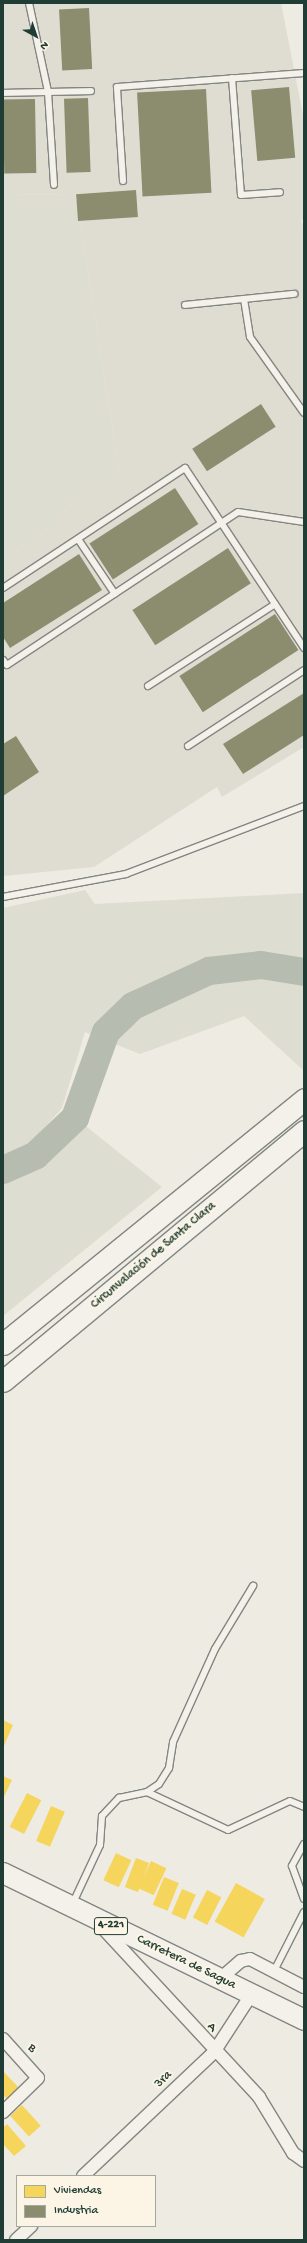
<!DOCTYPE html>
<html>
<head>
<meta charset="utf-8">
<style>
	body { margin:0 }
	#map { position:relative; width:307px; height:2243px; overflow:hidden; background:#eeebe3; font-family:"Gochi Hand",sans-serif }
	div>[style] { position:absolute }
	.built>* { inset:0; background:#dfddd2 }
	.green>* { inset:0; background:#deddd1 }
	.homes>* { inset:0; background:#f6d55c; transform-origin:0 0 }
	.industry>* { inset:0; background:#8c8c6e; transform-origin:0 0 }
	.river>* { height:28px; margin:-14px; padding:0 14px; transform-origin:14px; border-radius:14px; background:#b7bcb1 }
	.roads { filter:drop-shadow(1px 0 #828681) drop-shadow(-1px 0 #828681) drop-shadow(0 1px #828681) drop-shadow(0 -1px #828681) }
	.service>* { height:6px; margin:-3px; padding:0 3px; transform-origin:3px; border-radius:3px; background:#f4f1eb }
	.minor>* { height:12px; margin:-6px; padding:0 6px; transform-origin:6px; border-radius:6px; background:#f4f1eb }
	.primary>* { height:20px; margin:-10px; padding:0 10px; transform-origin:10px; border-radius:10px; background:#f4f1eb }
	.trunk>* { height:21px; margin:-10.5px; padding:0 10.5px; transform-origin:10.5px; border-radius:10.5px; background:#f4f1eb }
	span { translate:-50% -50%; white-space:nowrap; text-align:center; line-height:1.15; -webkit-text-stroke:4px #fcf5e5; paint-order:stroke }
	.shield-label span { padding:1px 3px; background:#fcf5e5; border:1px solid; border-radius:3px; -webkit-text-stroke-width:0 }
	.shield-label { font-size:12px; color:#1f3d34; font-weight:700 }
	.street-label { font-size:13px; color:#1f3d34 }
	.frame { position:absolute; inset:0; border:4px solid #1f3d34; pointer-events:none }
	.legend { position:absolute; left:16px; top:2175px; width:140px; height:52px; box-sizing:border-box; background:#fcf5e5; border:1px solid #a4ab9e; margin:0; padding:5px 7px; list-style:none; font-size:12px; color:#1f3d34 }
	.legend li { display:flex; align-items:center; gap:8px; height:20px }
	.legend b { width:20px; border:1px solid #a4ab9e }
	.north { position:absolute; left:16px; top:16px; width:40px; height:40px; -webkit-text-stroke:3px #fcf5e5; paint-order:stroke; rotate:140deg; font-size:11px; font-weight:700; line-height:16px; text-align:center; color:#1f3d34 }
	.north::after { content:''; display:block; margin:auto; width:14px; height:18px; background:#1f3d34; clip-path:polygon(50% 0,100% 100%,50% 72%,0 100%) }
</style>
</head>
<body>
<div id="map">
	<div class="built">
		<div style="clip-path:polygon(3px 3px,281px 3px,304px 120px,304px 220px,301px 220px,304px 228px,304px 747px,222px 797px,217px 787px,94px 867px,3px 876px,3px 559px,57px 524px,58px 515px,119px 471px,76px 195px,3px 194px)"></div>
	</div>
	<div class="green">
		<div style="clip-path:polygon(3px 194px,76px 195px,119px 471px,58px 515px,57px 524px,3px 559px)"></div>
		<div style="clip-path:polygon(85px 890px,95px 904px,304px 893px,304px 1071px,244px 1016px,140px 1054px,85px 1032px,62px 1108px,32px 1142px,3px 1155px,3px 908px)"></div>
		<div style="clip-path:polygon(82px 1123px,162px 1187px,3px 1316px,3px 1178px,44px 1160px)"></div>
	</div>
	<div class="homes">
		<div style="clip-path:polygon(3px 1720px,13px 1725px,3px 1748px)"></div>
		<div style="clip-path:polygon(3px 1776px,12px 1780px,3px 1799px)"></div>
		<div style="left:27px;top:1793px;width:16px;height:38px;rotate:27deg"></div>
		<div style="left:51px;top:1806px;width:15px;height:38px;rotate:23deg"></div>
		<div style="left:116px;top:1853px;width:17px;height:30px;rotate:25deg"></div>
		<div style="left:136px;top:1858px;width:14px;height:31px;rotate:21deg"></div>
		<div style="left:151px;top:1861px;width:17px;height:30px;rotate:25deg"></div>
		<div style="left:164px;top:1877px;width:16px;height:30px;rotate:22deg"></div>
		<div style="left:236px;top:1883px;width:33px;height:44px;rotate:29deg"></div>
		<div style="left:182px;top:1889px;width:15px;height:27px;rotate:23deg"></div>
		<div style="left:207px;top:1890px;width:16px;height:31px;rotate:27deg"></div>
		<div style="clip-path:polygon(3px 2071px,19px 2088px,7px 2099px,3px 2095px)"></div>
		<div style="left:22px;top:2105px;width:28px;height:16px;rotate:48deg"></div>
		<div style="clip-path:polygon(7px 2124px,26px 2146px,14px 2156px,3px 2144px,3px 2128px)"></div>
	</div>
	<div class="industry">
		<div style="left:89px;top:8px;width:61px;height:30px;rotate:87deg"></div>
		<div style="left:289px;top:87px;width:71px;height:38px;rotate:85deg"></div>
		<div style="left:206px;top:89px;width:104px;height:69px;rotate:87deg"></div>
		<div style="left:88px;top:98px;width:74px;height:24px;rotate:88deg"></div>
		<div style="left:35px;top:99px;width:74px;height:32px;rotate:89deg"></div>
		<div style="left:136px;top:190px;width:27px;height:60px;rotate:86deg"></div>
		<div style="left:261px;top:404px;width:27px;height:82px;rotate:57deg"></div>
		<div style="left:175px;top:488px;width:43px;height:102px;rotate:57deg"></div>
		<div style="left:228px;top:548px;width:42px;height:114px;rotate:57deg"></div>
		<div style="clip-path:polygon(79px 554px,102px 590px,10px 648px,3px 637px,3px 603px)"></div>
		<div style="left:275px;top:614px;width:43px;height:114px;rotate:57deg"></div>
		<div style="clip-path:polygon(304px 693px,304px 735px,243px 774px,223px 744px)"></div>
		<div style="clip-path:polygon(16px 736px,39px 772px,3px 796px,3px 744px)"></div>
	</div>
	<div class="river">
		<div style="left:3px;top:1170px;width:36px;rotate:-24deg"></div>
		<div style="left:36px;top:1155px;width:54px;rotate:-43.5deg"></div>
		<div style="left:75px;top:1118px;width:91px;rotate:-70.2deg"></div>
		<div style="left:106px;top:1032px;width:37px;rotate:-44deg"></div>
		<div style="left:133px;top:1006px;width:84px;rotate:-24.7deg"></div>
		<div style="left:209px;top:971px;width:52px;rotate:-6.6deg"></div>
		<div style="left:261px;top:965px;width:44px;rotate:9.2deg"></div>
	</div>
	<div class="roads">
		<div class="service">
			<div style="left:29px;top:3px;width:91px;rotate:77.9deg"></div>
			<div style="left:48px;top:92px;width:93px;rotate:86.3deg"></div>
			<div style="left:232px;top:78px;width:117px;rotate:85.6deg"></div>
			<div style="left:241px;top:195px;width:39px;rotate:-4deg"></div>
			<div style="left:3px;top:93px;width:88px;rotate:-1.3deg"></div>
			<div style="left:123px;top:181px;width:94px;rotate:-93.7deg"></div>
			<div style="left:117px;top:87px;width:188px;rotate:-4.3deg"></div>
			<div style="left:244px;top:299px;width:38px;rotate:81deg"></div>
			<div style="left:250px;top:337px;width:93px;rotate:54.6deg"></div>
			<div style="left:185px;top:305px;width:110px;rotate:-5.8deg"></div>
			<div style="left:78px;top:539px;width:66px;rotate:56.1deg"></div>
			<div style="left:3px;top:588px;width:218px;rotate:-33.4deg"></div>
			<div style="left:185px;top:468px;width:216px;rotate:56.5deg"></div>
			<div style="left:3px;top:660px;width:6px;rotate:51deg"></div>
			<div style="left:7px;top:665px;width:277px;rotate:-33.5deg"></div>
			<div style="left:238px;top:512px;width:67px;rotate:8.6deg"></div>
			<div style="left:148px;top:686px;width:151px;rotate:-32.8deg"></div>
			<div style="left:188px;top:746px;width:139px;rotate:-33.2deg"></div>
			<div style="left:3px;top:897px;width:125px;rotate:-10.6deg"></div>
			<div style="left:126px;top:874px;width:191px;rotate:-20.9deg"></div>
			<div style="left:147px;top:1792px;width:89px;rotate:25.1deg"></div>
			<div style="left:228px;top:1830px;width:68px;rotate:-25.1deg"></div>
			<div style="left:290px;top:1801px;width:15px;rotate:23deg"></div>
			<div style="left:304px;top:1844px;width:25px;rotate:119deg"></div>
			<div style="left:292px;top:1866px;width:35px;rotate:70deg"></div>
			<div style="left:72px;top:1905px;width:66px;rotate:-65deg"></div>
			<div style="left:100px;top:1845px;width:29px;rotate:-86deg"></div>
			<div style="left:102px;top:1816px;width:25px;rotate:-47deg"></div>
			<div style="left:119px;top:1798px;width:29px;rotate:-12deg"></div>
			<div style="left:147px;top:1792px;width:14px;rotate:-34deg"></div>
			<div style="left:159px;top:1784px;width:19px;rotate:-58deg"></div>
			<div style="left:169px;top:1768px;width:26px;rotate:-81deg"></div>
			<div style="left:173px;top:1742px;width:102px;rotate:-65.7deg"></div>
			<div style="left:215px;top:1649px;width:74px;rotate:-58.9deg"></div>
			<div style="left:274px;top:1971px;width:66px;rotate:-63deg"></div>
		</div>
		<div class="minor">
			<div style="left:99px;top:1924px;width:236px;rotate:47.2deg"></div>
			<div style="left:259px;top:2097px;width:66px;rotate:58.7deg"></div>
			<div style="left:293px;top:2153px;width:14px;rotate:36deg"></div>
			<div style="left:220px;top:1979px;width:28px;rotate:-41deg"></div>
			<div style="left:241px;top:1961px;width:9px;rotate:-13deg"></div>
			<div style="left:250px;top:1959px;width:61px;rotate:27.4deg"></div>
			<div style="left:3px;top:2039px;width:52px;rotate:48.1deg"></div>
			<div style="left:38px;top:2078px;width:49px;rotate:135.8deg"></div>
			<div style="left:83px;top:2176px;width:180px;rotate:-43.4deg"></div>
			<div style="left:214px;top:2052px;width:68px;rotate:-57deg"></div>
			<div style="left:16px;top:2240px;width:21px;rotate:-43deg"></div>
		</div>
		<div class="primary">
			<div style="left:3px;top:1873px;width:335px;rotate:26deg"></div>
		</div>
		<div class="trunk">
			<div style="left:3px;top:1344px;width:388px;rotate:-39.1deg"></div>
			<div style="left:3px;top:1381px;width:391px;rotate:-39.7deg"></div>
		</div>
	</div>
	<div class="shield-label">
		<span style="left:111px;top:1926px">4-221</span>
	</div>
	<div class="street-label">
		<span style="left:154px;top:1256px;rotate:-40deg">Circunvalación de Santa Clara</span>
		<span style="left:186px;top:1963px;rotate:26deg">Carretera de Sagua</span>
		<span style="left:211px;top:2028px;rotate:48deg">A</span>
		<span style="left:31px;top:2049px;rotate:48deg">B</span>
		<span style="left:164px;top:2080px;rotate:-44deg">3ra</span>
	</div>
	<div class="frame"></div>
	<ul class="legend">
	<li><b style="height:11px;background:#f6d55c"></b>Viviendas</li>
	<li><b style="height:11px;background:#8c8c6e"></b>Industria</li>
	</ul>
	<div class="north">N</div>
</div>
</body>
</html>
